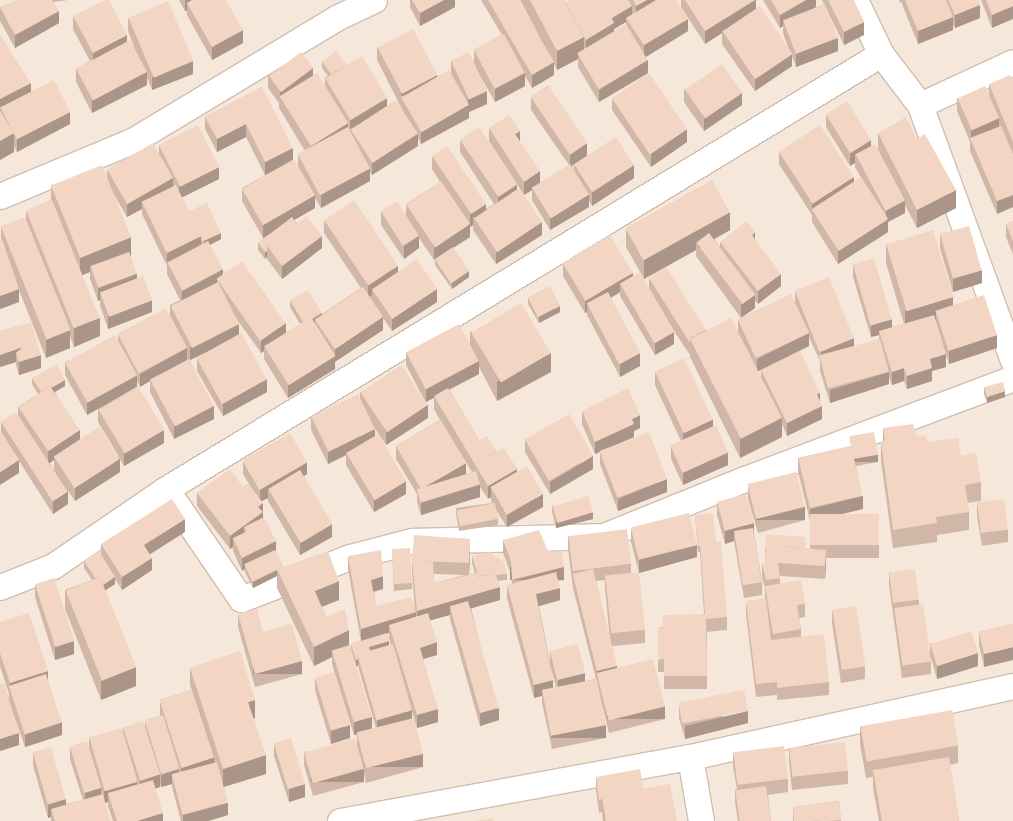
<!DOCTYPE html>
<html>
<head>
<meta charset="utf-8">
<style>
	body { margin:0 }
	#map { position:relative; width:1013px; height:821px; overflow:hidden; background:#fdf6ec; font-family:Jost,sans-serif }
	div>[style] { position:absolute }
	.residential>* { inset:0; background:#f5e8da; transform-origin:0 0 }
	.roads { filter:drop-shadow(1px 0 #d1beb0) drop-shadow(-1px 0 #d1beb0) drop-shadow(0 1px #d1beb0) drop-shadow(0 -1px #d1beb0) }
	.minor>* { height:25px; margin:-12.5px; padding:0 12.5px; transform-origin:12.5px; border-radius:12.5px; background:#fff }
	.wall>* { inset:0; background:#d1b7a8 }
	.shaded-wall>* { inset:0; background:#aa9588; transform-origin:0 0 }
	.building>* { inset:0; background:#f3d5c3; transform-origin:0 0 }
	span { translate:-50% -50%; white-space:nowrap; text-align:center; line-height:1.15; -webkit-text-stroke:4.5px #fffaf3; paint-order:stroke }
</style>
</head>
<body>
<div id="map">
	<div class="residential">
		<div style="left:0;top:0;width:1013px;height:821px"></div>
	</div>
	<div class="roads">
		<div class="minor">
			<div style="left:855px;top:0;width:60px;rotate:64.3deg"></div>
			<div style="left:881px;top:54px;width:64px;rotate:52.6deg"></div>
			<div style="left:920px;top:105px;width:271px;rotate:70deg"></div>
			<div style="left:920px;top:105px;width:102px;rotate:-24.8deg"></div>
			<div style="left:0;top:196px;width:145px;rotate:-22.7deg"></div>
			<div style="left:134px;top:140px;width:236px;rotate:-31.1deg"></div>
			<div style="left:336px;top:18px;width:42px;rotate:-25.3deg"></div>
			<div style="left:166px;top:489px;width:133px;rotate:55.7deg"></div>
			<div style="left:241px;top:599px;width:117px;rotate:-21.1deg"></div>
			<div style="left:350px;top:557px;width:64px;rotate:-14.5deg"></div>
			<div style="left:412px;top:541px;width:192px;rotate:-1.5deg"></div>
			<div style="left:604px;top:536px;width:149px;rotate:-22.1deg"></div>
			<div style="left:742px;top:480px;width:290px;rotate:-20.6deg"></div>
			<div style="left:0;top:587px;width:57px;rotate:-21.6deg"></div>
			<div style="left:53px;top:566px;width:137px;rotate:-34.3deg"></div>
			<div style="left:166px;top:489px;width:837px;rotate:-31.32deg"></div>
			<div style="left:690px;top:757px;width:65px;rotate:80.2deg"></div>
			<div style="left:340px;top:821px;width:356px;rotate:-10.4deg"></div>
			<div style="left:690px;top:757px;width:331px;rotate:-12.4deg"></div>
		</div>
	</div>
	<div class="wall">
		<div style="clip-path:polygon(20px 0,68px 0,54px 2px,59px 23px,15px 48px,0 21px,0 7px)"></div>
		<div style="clip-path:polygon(179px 0,226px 0,243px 43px,212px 60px,187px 15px,187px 11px,185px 11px)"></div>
		<div style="clip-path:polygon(410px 0,455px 0,455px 7px,420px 26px,410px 7px)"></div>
		<div style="clip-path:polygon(evenodd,481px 0,518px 0,542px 41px,520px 0,564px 0,566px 3px,571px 0,676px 0,688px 31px,646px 57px,648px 73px,599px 102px,578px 67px,578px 59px,557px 70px,554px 64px,554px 75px,532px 88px,525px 76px,525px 86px,495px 102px,479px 74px,487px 104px,469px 112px,469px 118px,421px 144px,418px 138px,418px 146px,372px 175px,370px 172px,370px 181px,321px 208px,315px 198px,315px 208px,294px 220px,322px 248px,282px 279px,267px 259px,267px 257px,265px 259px,258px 250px,258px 243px,269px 234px,263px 238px,242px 201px,242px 188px,277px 169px,265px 175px,246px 137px,217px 152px,205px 129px,205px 117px,262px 87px,293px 160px,298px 166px,298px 155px,305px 151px,279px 108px,279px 103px,268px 88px,268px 75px,313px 76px,325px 86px,325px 77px,328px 76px,322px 68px,322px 62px,347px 65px,387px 106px,401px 107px,377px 60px,377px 47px,437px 76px,451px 73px,451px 60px,474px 61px,474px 50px,502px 35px,481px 0,626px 22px,626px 25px,614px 31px,614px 29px,626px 22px)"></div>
		<div style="clip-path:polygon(681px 0,756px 0,756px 8px,789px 50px,783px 33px,783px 26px,780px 28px,763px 0,816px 0,816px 7px,812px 9px,824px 4px,822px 0,854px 0,864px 35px,844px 45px,825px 6px,838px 51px,796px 67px,792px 56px,792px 66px,755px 91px,722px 44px,722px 33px,705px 44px,681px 7px)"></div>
		<div style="clip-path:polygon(899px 0,978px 0,980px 18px,955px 28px,953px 25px,953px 30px,918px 44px,902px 4px,902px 2px,900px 3px)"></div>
		<div style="clip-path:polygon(981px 0,1013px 0,992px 28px)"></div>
		<div style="clip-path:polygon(73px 16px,127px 41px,136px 52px,128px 31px,128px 18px,193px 74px,152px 90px,147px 77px,147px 85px,92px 113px,76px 82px,76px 69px,90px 61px,73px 29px)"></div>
		<div style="clip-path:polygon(0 35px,31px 91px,70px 124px,17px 152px,14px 146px,14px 152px,0 160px)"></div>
		<div style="clip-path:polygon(1013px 81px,1013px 207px,997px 214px,970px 151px,970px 142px,957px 111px,957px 98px,989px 94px,989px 84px)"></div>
		<div style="clip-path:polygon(684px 89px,742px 105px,704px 131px,684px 102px)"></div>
		<div style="clip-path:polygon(531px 97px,587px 156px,572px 166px,574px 170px,574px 165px,634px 178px,592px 206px,589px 201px,589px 207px,550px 230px,532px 200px,532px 190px,524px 195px,489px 141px,489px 128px,520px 142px,540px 183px,569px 165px,531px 110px)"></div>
		<div style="clip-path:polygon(612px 98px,687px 142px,651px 167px,612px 110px)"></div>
		<div style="clip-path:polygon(826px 114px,878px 150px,878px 133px,917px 139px,956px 208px,917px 228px,905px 205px,905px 213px,888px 222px,888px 232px,838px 264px,812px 222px,812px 215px,779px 164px,779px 151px,854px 182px,861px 178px,855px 167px,855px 163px,850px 166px,826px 127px)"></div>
		<div style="clip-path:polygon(460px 140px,517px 189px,542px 235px,496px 264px,473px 230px,473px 225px,470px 227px,470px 226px,470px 237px,453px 248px,469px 277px,452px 289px,435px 265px,435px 260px,434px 260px,419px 238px,419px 248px,404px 259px,381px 225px,381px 212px,406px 214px,406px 204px,440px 182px,432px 169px,432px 156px,486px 209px,494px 204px,460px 152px)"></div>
		<div style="clip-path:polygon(evenodd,159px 145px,219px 179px,182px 197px,189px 212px,221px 239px,210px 245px,223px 275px,286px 333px,300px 324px,290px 307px,290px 300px,322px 314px,361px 288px,324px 233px,324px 220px,398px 272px,437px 302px,392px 331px,383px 318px,383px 330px,335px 361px,335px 369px,288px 398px,264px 359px,264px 351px,261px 353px,236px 318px,239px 335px,267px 392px,223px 416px,197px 371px,197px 358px,211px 350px,190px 360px,214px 419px,174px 439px,150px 392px,150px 381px,140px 387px,137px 381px,137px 387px,164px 443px,124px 466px,120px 459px,120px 472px,75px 501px,68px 491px,68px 504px,53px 514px,19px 461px,19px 473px,1px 434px,1px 422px,18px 415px,18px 407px,38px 394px,32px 384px,32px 378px,65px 386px,55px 392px,80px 440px,119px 457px,98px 422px,98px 409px,127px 393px,87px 415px,65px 375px,65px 362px,118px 341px,118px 334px,170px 316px,170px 305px,180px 300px,167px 274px,167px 265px,167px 266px,142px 214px,142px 209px,127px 217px,112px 191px,137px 278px,152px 312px,108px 329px,100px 305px,100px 300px,98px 301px,90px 279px,90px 272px,82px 275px,100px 336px,74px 347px,70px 336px,70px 348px,46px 358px,19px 290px,19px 302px,0 309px,0 240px,1px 240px,1px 226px,26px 219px,26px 211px,51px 200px,51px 185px,107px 178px,107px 170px,159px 153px,159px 145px,54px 460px,54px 470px,50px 463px,54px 460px)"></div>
		<div style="clip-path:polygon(1013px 221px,1013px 254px,1006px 237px,1006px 224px)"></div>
		<div style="clip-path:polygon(626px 229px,730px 230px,714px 239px,720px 247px,720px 242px,755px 240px,781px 286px,758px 304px,755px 301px,755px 308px,741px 318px,696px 256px,696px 250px,644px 279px,626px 247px)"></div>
		<div style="clip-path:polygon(940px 235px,982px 283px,953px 292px,940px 248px)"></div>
		<div style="clip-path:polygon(886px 244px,997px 348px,949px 364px,946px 354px,946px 367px,932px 371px,932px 381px,907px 389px,904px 381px,892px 385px,889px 377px,889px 384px,830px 403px,820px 371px,820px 361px,809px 337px,809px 346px,758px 371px,761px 378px,761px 370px,820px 402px,822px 419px,787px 436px,782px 424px,782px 437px,740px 458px,690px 357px,690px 355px,668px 322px,674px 344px,655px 355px,620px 296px,620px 292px,611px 298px,640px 366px,620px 377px,587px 315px,587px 312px,585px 313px,563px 276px,563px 263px,633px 276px,649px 288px,649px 278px,706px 330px,738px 331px,738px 320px,795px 303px,795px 291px,854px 347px,879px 339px,879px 335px,871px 337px,853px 277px,853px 264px,892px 327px,904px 324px,886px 263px)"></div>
		<div style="clip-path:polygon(528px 297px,560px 312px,539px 323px,528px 304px)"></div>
		<div style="clip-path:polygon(0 331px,41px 368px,19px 375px,16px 365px,16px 362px,0 367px)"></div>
		<div style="clip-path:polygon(evenodd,470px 331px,551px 372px,497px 401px,479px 367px,479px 374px,449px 389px,479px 440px,497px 452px,517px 473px,543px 507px,507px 527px,496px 510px,498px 519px,498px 525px,459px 531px,456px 514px,456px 508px,492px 503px,491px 500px,491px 497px,488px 499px,480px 487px,480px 497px,421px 515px,417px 502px,417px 494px,396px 459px,396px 446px,440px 420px,434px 409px,434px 397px,426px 402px,428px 418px,386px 445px,372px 424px,375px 436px,406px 494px,374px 512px,346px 465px,346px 455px,328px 464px,311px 430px,311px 417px,360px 398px,360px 392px,425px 401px,406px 365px,406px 352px,470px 343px,470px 331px,459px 451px,472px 472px,466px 474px,459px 451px)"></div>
		<div style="clip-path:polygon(655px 372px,713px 427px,728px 465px,683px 485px,671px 459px,671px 446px,681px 441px,655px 385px)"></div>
		<div style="clip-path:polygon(984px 387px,1005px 397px,987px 403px,984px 394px)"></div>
		<div style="clip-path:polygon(582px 411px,640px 428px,634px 431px,634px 437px,620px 443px,667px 492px,618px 511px,600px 464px,600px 452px,595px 454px,582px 424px)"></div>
		<div style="clip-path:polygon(883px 428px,917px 436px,927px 442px,961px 456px,981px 482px,981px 501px,967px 503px,969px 512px,969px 530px,937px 535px,937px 542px,893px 548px,881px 461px,881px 442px,883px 442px)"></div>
		<div style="clip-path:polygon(850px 437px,878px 462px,856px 466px,863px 509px,843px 514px,879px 514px,879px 558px,826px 558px,825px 579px,780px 576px,780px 584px,805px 604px,805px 617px,799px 618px,801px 629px,801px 636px,829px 682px,829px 695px,777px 700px,777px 695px,756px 697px,746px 614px,746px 601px,765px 599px,765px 588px,762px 577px,762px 564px,765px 564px,765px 549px,805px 543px,804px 548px,810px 549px,810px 521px,798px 471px,798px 458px,851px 446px)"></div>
		<div style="clip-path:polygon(525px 439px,593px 469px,550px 494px,525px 452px)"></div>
		<div style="clip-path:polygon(evenodd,243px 461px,307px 474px,304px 476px,332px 537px,300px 555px,268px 501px,268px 498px,262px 501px,263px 518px,276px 552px,283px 567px,339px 600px,322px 607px,326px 617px,349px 646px,351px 649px,351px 644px,361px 641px,348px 569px,348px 556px,383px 589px,374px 592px,376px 606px,415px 610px,412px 573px,412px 560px,470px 551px,469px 575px,475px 573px,472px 563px,472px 556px,507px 574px,507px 580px,498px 581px,500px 600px,471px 608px,499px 720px,480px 726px,450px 619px,450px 615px,430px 620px,437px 655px,423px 659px,438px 722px,417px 728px,412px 711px,412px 719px,423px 767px,366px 783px,364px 772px,364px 782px,313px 796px,304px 765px,304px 752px,357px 744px,357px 735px,354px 735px,332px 664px,332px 657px,314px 666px,277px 588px,277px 576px,253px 588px,245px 572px,245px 569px,242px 571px,233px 551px,233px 547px,230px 549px,197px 506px,197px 493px,243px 487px,249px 484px,243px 474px,243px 461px,434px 574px,465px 575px,434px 583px,434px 574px,243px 461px,389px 633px,389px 638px,391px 645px,389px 646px,387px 634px,389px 633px,243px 461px,356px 666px,358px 666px,376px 728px,372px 730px,356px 666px)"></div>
		<div style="clip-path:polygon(748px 486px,805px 520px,758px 533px,748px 499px)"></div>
		<div style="clip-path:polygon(717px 502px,754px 532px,762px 582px,762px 595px,744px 598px,734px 541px,725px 544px,717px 515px)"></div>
		<div style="clip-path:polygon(977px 503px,1008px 530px,1008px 542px,982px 546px,977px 516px)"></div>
		<div style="clip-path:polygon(552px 506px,593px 519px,556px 528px,552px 512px)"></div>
		<div style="clip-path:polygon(695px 515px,716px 542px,727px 617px,727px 630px,707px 632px,707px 689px,664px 689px,664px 672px,658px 672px,658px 628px,663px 627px,704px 614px,700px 552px,698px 552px)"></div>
		<div style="clip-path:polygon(631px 529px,697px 557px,639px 573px,631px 542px)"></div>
		<div style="clip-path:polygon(185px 532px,150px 554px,152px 570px,122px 590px,115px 579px,115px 584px,105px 590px,136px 686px,101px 700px,65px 609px,65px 590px,92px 580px,84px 568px,84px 561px,101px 555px,101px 544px)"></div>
		<div style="clip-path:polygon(evenodd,568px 536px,631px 564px,631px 572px,645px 630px,645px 643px,612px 646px,617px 669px,665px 719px,609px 733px,602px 704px,606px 738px,552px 749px,542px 703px,542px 696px,534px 698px,507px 598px,507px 585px,512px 584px,511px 574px,503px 553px,503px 540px,548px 551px,564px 580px,558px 581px,560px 600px,539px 606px,550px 662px,550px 651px,585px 681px,596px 679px,573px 588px,568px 549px,568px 536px,605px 580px,605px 588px,610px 640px,596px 581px,605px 580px,568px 536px,551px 668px,556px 687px,553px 688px,551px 668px)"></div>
		<div style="clip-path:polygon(392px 549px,412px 583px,412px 589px,394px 591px)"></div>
		<div style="clip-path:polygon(889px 572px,919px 600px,919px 605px,930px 654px,930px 643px,978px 666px,937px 679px,931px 658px,931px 674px,902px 678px,889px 585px)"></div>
		<div style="clip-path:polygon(35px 584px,74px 654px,55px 660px,35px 597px)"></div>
		<div style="clip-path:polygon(832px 610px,865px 666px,865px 679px,841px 683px,832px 623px)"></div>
		<div style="clip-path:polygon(238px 614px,263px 632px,302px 674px,255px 687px,238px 627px)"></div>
		<div style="clip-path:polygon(0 622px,48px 680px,62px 735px,25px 747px,12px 710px,19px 745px,0 751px,0 684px,9px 698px,9px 694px,0 666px)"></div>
		<div style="clip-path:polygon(1013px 624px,984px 667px,979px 645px,979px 632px)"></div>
		<div style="clip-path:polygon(190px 668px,255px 718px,254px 719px,266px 774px,224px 787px,228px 815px,208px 821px,181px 821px,172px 787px,172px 784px,161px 787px,160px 783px,160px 787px,155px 789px,163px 821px,113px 821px,108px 806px,108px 802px,105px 803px,110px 821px,51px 821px,51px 817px,48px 818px,33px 765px,33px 753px,66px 804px,83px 800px,70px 759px,70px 746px,89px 748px,89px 737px,123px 734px,123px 727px,145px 727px,145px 720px,160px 716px,160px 700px,192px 690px,190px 686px)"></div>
		<div style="clip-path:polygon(315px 678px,350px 738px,331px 744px,315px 690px)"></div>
		<div style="clip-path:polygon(679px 705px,748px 723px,685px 739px,679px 718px)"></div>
		<div style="clip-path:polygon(860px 726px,958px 745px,958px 763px,950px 765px,959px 821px,879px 821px,873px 788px,873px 777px,866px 778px,860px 744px)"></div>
		<div style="clip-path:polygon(274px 744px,305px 797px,289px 802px,274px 756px)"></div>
		<div style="clip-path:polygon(789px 748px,848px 771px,848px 784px,792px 790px,789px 761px)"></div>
		<div style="clip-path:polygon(733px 753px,788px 779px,788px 792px,768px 795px,771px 821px,738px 821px,735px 802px,735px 790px,737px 789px,733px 766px)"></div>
		<div style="clip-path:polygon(596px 777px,644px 789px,677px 821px,603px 821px,602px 812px,599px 813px,596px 790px)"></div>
		<div style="clip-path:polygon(839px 801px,841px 821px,793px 821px,793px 807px)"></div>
	</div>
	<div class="shaded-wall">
		<div style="clip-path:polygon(185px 0,207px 0,187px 3px,187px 11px,185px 11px)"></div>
		<div style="clip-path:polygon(444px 0,455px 0,455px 7px,420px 26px,420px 13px)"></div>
		<div style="clip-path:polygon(647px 0,656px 0,636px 19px,636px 6px)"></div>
		<div style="clip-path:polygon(755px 0,756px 0,756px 12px,722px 31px,722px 33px,705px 44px,705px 31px)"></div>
		<div style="clip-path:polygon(806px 0,816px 0,816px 7px,785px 25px,783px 21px,783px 26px,780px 28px,780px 15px)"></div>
		<div style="clip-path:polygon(980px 5px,980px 18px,955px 28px,955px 15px)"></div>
		<div style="clip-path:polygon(632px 6px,632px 19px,626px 18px,626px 22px,614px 29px,614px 36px,586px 53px,586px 40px,612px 18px)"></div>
		<div style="clip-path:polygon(1013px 6px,1013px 19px,992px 28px,992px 15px)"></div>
		<div style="clip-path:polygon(59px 11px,59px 23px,15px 48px,15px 35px)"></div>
		<div style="clip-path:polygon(953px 17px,953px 30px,918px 44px,918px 31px)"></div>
		<div style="clip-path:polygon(688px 19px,688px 31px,644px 58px,644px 45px)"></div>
		<div style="clip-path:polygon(864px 22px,864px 35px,844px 45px,844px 32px)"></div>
		<div style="clip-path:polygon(243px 30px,243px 43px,212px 60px,212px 47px)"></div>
		<div style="clip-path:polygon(127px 35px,127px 47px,93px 65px,93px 53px)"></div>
		<div style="clip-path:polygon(584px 37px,584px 56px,578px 54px,578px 59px,557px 70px,557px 51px)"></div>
		<div style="clip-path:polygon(838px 38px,838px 51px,796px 67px,796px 54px)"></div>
		<div style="clip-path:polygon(792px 54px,792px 66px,755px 91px,755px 79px)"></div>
		<div style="clip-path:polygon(648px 60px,648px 73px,599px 102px,599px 90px)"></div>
		<div style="clip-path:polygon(193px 61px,193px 74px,152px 90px,152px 77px)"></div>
		<div style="clip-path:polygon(554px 62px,554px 75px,532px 88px,532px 75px)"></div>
		<div style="clip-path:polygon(313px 68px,313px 81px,280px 96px,280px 92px)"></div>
		<div style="clip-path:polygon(147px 72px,147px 85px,92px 113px,92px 100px)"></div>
		<div style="clip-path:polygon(525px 73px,525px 86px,495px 102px,495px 89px)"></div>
		<div style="clip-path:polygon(437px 75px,437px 88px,401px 96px,401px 106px,401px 93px)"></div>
		<div style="clip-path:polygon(31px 83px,31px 96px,0 107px,0 111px,0 99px)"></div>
		<div style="clip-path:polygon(487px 91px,487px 104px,469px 112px,469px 118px,421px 144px,421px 132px,468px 105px,468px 99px)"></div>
		<div style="clip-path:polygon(742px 93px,742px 105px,704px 131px,704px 119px)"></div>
		<div style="clip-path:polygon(387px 98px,387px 111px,350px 129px,350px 132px,350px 119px)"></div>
		<div style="clip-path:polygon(70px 112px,70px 124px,17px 152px,17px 139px)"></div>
		<div style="clip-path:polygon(999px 118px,999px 131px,971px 139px,971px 130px)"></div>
		<div style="clip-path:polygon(348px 123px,348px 136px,310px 159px,310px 146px)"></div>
		<div style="clip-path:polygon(246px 124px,246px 137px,217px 152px,217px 139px)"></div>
		<div style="clip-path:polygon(687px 129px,687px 142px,651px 167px,651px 154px)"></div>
		<div style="clip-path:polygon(520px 131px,520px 143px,515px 134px)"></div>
		<div style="clip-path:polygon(14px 133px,14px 152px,0 160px,0 141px)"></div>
		<div style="clip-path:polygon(418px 134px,418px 146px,372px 175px,372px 162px)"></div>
		<div style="clip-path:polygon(871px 140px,871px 153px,855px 154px,855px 163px,850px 166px,850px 153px)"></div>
		<div style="clip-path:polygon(587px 143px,587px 156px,570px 167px,570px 155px)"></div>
		<div style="clip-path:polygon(293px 148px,293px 161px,265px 175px,265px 162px)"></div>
		<div style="clip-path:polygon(634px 165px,634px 178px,592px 206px,592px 193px)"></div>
		<div style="clip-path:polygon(219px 167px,219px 179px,179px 199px,179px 186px)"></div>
		<div style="clip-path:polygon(370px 168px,370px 181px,321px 208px,321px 195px)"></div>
		<div style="clip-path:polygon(540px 171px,540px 184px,532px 188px,532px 190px,524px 195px,524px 182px)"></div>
		<div style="clip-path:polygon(854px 177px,854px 190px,812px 210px,812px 203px)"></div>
		<div style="clip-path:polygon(173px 178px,173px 191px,142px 201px,142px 209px,127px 217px,127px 204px)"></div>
		<div style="clip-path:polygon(517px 184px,517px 197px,498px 209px,498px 196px)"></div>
		<div style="clip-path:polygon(956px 190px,956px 208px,917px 228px,917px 210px)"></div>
		<div style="clip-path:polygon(589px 194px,589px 207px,550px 230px,550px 218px)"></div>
		<div style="clip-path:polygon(315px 195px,315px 208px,263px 238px,263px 225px)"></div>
		<div style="clip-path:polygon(1013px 195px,1013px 207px,997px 214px,997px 201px)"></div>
		<div style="clip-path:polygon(905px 200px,905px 213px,888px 222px,888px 232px,838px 264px,838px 251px,886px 221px,886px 211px)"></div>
		<div style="clip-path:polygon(486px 204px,486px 217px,473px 217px,473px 225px,470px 227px,470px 214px)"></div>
		<div style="clip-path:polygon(730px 212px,730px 230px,699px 248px,696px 243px,696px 250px,644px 279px,644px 260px)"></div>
		<div style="clip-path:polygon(542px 222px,542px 235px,496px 264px,496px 252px)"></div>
		<div style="clip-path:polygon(470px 224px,470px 237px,434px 260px,434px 247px)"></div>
		<div style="clip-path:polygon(755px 232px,755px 245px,752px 235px)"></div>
		<div style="clip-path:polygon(221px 233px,221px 239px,204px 248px,204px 241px)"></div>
		<div style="clip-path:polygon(201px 236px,201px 249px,167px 262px,167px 266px,167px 253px)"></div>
		<div style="clip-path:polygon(322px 236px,322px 248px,282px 279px,282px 266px)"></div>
		<div style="clip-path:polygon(419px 236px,419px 248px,404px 259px,404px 246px)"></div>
		<div style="clip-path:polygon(131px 237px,131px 256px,92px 271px,90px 266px,90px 272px,80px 276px,80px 257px)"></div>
		<div style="clip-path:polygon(267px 251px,267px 257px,265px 259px,265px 252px)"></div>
		<div style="clip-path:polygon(398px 266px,398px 278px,372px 289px,372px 295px,368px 298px,368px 285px)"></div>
		<div style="clip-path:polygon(223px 269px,223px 282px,217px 279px,217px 285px,182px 303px,182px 290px)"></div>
		<div style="clip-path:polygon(982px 270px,982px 283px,953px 292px,953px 279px)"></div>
		<div style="clip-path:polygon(469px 271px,469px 277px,452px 289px,452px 283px)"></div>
		<div style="clip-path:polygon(633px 273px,633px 285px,620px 283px,620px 292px,591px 310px,587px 303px,587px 312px,585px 313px,585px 300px)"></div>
		<div style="clip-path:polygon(137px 274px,137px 287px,100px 292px,100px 300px,98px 301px,98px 288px)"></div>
		<div style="clip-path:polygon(781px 274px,781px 286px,758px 304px,758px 291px)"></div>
		<div style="clip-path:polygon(19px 289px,19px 302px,0 309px,0 296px)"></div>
		<div style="clip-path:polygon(437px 289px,437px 302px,392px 331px,392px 319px)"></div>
		<div style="clip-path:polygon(755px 295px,755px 308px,741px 318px,741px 305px)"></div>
		<div style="clip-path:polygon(953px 297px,953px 316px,936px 311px,936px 321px,905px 329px,905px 311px)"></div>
		<div style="clip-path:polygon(152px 300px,152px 312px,108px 329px,108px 316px)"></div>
		<div style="clip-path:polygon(560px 306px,560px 312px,539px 323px,539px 317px)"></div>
		<div style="clip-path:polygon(322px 313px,322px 320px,315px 319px,315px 324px,304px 324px)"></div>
		<div style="clip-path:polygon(383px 317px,383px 330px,335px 362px,335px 349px)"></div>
		<div style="clip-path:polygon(100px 318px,100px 336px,74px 347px,74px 328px)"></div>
		<div style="clip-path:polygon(892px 319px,892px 331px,879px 331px,879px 335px,871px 337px,871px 325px)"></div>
		<div style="clip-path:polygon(286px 323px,286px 336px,264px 346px,264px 351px,261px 353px,261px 340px)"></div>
		<div style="clip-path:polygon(239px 324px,239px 337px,190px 360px,190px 348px)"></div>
		<div style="clip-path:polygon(70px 330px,70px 348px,46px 358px,46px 339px)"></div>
		<div style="clip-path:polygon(674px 332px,674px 344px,655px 355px,655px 343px)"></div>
		<div style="clip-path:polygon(809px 333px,809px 346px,757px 372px,757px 359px)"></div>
		<div style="clip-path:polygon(997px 335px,997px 348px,949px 364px,949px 351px)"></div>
		<div style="clip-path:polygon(854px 338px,854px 351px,821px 362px,821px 352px)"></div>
		<div style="clip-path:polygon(23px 347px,16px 353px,16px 362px,0 367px,0 355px)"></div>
		<div style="clip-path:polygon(187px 348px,187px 361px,150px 379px,150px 381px,140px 387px,140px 374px)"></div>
		<div style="clip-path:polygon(551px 353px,551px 372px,497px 401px,497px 382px)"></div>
		<div style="clip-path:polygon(640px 353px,640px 366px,620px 377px,620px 364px)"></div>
		<div style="clip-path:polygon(946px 354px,946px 367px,932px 371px,932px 381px,907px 389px,907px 376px,930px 359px)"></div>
		<div style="clip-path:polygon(41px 355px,41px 368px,19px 375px,19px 362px)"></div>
		<div style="clip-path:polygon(335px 356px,335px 369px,288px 398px,288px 385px)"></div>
		<div style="clip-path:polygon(479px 361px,479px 374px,426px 402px,426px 389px)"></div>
		<div style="clip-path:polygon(904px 368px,904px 381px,892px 385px,892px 372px)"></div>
		<div style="clip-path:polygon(889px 372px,889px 384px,830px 403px,830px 390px)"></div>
		<div style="clip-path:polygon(137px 375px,137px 387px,87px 415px,87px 402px)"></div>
		<div style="clip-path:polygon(267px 379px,267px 392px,223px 416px,223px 404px)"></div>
		<div style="clip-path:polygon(65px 380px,65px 386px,41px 400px,41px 393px)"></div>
		<div style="clip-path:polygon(1005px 391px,1005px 397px,987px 403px,987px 397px)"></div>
		<div style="clip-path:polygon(820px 393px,820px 406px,817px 394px)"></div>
		<div style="clip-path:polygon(428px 405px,428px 418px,386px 445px,386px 432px)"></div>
		<div style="clip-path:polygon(214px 406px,214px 419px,174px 439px,174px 426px)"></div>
		<div style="clip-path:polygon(822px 406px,822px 419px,787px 436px,787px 423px)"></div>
		<div style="clip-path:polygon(640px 415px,640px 428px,634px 431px,634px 437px,595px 454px,595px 442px,632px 419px)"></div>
		<div style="clip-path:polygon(782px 418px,782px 437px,740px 458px,740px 439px)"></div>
		<div style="clip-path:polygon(713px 419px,713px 431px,683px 445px,683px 432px)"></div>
		<div style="clip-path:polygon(375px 429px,375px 442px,346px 453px,346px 455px,328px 464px,328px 452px)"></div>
		<div style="clip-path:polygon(80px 430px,80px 443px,54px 457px,54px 460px,48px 464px,48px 451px)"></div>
		<div style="clip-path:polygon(164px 430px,164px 443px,124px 466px,124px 453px)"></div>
		<div style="clip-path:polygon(728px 452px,728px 465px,683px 485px,683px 473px)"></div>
		<div style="left:878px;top:455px;width:7px;height:24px;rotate:90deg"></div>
		<div style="clip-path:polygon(593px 456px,593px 469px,550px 494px,550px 482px)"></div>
		<div style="clip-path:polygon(120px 459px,120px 472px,75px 501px,75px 488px)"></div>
		<div style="clip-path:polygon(19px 460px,19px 473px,0 485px,0 472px)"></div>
		<div style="clip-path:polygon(307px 462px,307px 474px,272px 495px,268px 489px,268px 498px,260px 502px,260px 490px)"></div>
		<div style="clip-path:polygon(466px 463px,466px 476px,421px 500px,421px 488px)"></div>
		<div style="clip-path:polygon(517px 469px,517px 482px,491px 488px,491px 497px,488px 499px,488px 486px)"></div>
		<div style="clip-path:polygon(667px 479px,667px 492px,618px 511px,618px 499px)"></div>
		<div style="clip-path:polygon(406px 481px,406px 494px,374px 512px,374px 500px)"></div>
		<div style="clip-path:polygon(480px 484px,480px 497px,421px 515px,421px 503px)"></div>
		<div style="clip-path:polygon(68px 491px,68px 504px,53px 514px,53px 501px)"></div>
		<div style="clip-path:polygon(543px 494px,543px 507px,507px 527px,507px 515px)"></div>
		<div style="clip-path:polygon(863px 496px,863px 509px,810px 521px,810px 509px)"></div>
		<div style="clip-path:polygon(263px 503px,263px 525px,246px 532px,244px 527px,244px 539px,233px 538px,233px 547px,230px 549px,230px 536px,258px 507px)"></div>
		<div style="left:805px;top:507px;width:13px;height:49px;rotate:90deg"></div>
		<div style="clip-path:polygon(593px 512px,593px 519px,556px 528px,556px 522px)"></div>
		<div style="clip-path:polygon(185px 519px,185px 532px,144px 558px,144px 545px)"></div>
		<div style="clip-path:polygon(754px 523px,754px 535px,734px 531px,734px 541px,725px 544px,725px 531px)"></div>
		<div style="clip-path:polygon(332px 524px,332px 537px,300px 555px,300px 542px)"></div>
		<div style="clip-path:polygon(470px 539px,470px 551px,469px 576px,469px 563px)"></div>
		<div style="clip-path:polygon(276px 541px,276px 554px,245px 566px,245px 569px,242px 571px,242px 558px)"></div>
		<div style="clip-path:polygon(697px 545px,697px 557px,639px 573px,639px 560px)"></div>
		<div style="clip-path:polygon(826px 550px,826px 563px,825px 579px,825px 566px)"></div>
		<div style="clip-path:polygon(152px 558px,152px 570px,122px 590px,122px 577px)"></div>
		<div style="left:564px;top:567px;width:13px;height:54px;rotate:90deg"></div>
		<div style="clip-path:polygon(277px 570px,277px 576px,253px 588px,253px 582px)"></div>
		<div style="clip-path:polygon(383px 576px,383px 589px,371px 592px,371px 580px)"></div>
		<div style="clip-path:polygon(115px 577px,115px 584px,100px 594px,100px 587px)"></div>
		<div style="clip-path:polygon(339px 581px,339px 600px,315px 609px,315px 591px)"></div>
		<div style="clip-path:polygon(500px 587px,500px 600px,452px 614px,450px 606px,450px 615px,417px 624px,417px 611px)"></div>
		<div style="clip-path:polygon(560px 588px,560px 600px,536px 607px,536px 594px)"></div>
		<div style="clip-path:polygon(416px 612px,416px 625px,389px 625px,389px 633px,361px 642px,361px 629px)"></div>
		<div style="clip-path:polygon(349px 630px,349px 649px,332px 651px,332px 657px,314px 666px,314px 647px)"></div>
		<div style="clip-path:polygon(74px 641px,74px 654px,55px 660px,55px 647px)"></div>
		<div style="clip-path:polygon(389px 641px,389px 647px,369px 653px,369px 647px)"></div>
		<div style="clip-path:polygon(437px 642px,437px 655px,420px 660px,420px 648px)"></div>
		<div style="clip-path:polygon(1013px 647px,1013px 660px,984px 667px,984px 654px)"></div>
		<div style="clip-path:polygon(978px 653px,978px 666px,937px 679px,937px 666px)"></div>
		<div style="clip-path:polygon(358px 659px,358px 666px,356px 666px,356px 660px)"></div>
		<div style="left:302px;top:661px;width:13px;height:49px;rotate:90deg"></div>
		<div style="clip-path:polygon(617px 666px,617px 678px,597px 673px,597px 683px,597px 670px)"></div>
		<div style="clip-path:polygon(136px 667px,136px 686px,101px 700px,101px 681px)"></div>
		<div style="clip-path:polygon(48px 671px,48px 684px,10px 689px,10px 683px)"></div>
		<div style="clip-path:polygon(585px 673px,585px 686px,558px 693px,558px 680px)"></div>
		<div style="clip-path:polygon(553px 680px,553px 693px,542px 690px,542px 696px,534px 698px,534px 685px)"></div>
		<div style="clip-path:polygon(255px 700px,255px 718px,248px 720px,248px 702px)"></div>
		<div style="left:665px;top:706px;width:13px;height:58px;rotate:90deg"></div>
		<div style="clip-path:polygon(499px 708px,499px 720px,480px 726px,480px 713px)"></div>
		<div style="clip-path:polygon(438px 709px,438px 722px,417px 728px,417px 715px)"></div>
		<div style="clip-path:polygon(412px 710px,412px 722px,377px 732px,377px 719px)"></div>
		<div style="clip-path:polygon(748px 711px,748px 723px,685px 739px,685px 726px)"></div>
		<div style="clip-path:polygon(372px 717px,372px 730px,354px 735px,354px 722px)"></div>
		<div style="clip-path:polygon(62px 722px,62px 735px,25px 747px,25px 734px)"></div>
		<div style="clip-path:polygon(350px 725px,350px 738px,331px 744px,331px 731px)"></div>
		<div style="left:606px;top:725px;width:13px;height:55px;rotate:90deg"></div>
		<div style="clip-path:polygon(19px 733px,19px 745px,0 751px,0 739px)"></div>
		<div style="left:423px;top:754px;width:13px;height:59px;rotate:90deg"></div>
		<div style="clip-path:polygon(266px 755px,266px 774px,223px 787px,223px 769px)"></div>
		<div style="clip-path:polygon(214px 757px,214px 770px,181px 780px,181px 768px)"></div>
		<div style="clip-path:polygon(179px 769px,179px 782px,172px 774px,172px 784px,161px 787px,161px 775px)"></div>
		<div style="left:364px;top:769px;width:13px;height:53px;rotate:90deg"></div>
		<div style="clip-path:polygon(160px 774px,160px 787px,140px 793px,140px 781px)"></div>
		<div style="clip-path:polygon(137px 782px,137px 794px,108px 793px,108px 802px,104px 803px,104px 791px)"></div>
		<div style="clip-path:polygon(305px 784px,305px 797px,289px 802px,289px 789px)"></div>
		<div style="clip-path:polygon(101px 788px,101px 801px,85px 806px,85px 793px)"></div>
		<div style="clip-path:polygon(66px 799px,66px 812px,51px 809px,51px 817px,48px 818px,48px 805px)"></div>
		<div style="clip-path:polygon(228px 803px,228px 815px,208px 821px,183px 821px,183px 815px)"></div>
		<div style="clip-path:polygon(163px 813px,163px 821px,137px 821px)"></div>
	</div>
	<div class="building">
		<div style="clip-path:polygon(20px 0,52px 0,59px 11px,15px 35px,0 7px)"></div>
		<div style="clip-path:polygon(105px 0,109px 0,127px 35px,93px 53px,73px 16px)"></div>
		<div style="clip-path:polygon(192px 0,226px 0,243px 30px,212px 47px,187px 3px)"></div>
		<div style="clip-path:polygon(412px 0,444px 0,420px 13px)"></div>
		<div style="clip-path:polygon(488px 0,518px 0,554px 62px,532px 75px)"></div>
		<div style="clip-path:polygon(530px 0,564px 0,584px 37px,557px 51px)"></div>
		<div style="clip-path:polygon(571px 0,628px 0,632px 6px,612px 18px,614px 23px,586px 40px,566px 3px)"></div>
		<div style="clip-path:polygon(633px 0,647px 0,636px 6px)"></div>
		<div style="clip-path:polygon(656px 0,676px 0,688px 19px,644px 45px,626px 18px)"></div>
		<div style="clip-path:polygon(685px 0,755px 0,705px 31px)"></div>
		<div style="clip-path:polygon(771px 0,806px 0,780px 15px)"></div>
		<div style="clip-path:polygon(828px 0,854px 0,864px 22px,844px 32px)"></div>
		<div style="clip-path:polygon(905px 0,946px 0,953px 17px,918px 31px)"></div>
		<div style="clip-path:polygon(948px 0,978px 0,980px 5px,955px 15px)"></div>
		<div style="clip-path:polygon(986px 0,1013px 0,1013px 6px,992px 15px)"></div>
		<div style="left:168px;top:1px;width:65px;height:43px;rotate:67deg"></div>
		<div style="left:825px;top:4px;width:36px;height:45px;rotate:69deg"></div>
		<div style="left:760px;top:6px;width:58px;height:45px;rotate:56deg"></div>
		<div style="left:626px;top:24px;width:42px;height:57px;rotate:59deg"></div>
		<div style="left:413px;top:29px;width:52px;height:40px;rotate:62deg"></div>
		<div style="left:504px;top:34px;width:44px;height:34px;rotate:62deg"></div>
		<div style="clip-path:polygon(0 35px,31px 83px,0 99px)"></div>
		<div style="left:130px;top:40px;width:36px;height:61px;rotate:62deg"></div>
		<div style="clip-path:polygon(336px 51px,347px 65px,331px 74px,322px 62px)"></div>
		<div style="left:301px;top:52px;width:20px;height:40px;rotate:53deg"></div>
		<div style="left:469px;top:52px;width:43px;height:20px;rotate:65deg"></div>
		<div style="left:362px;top:56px;width:49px;height:43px;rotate:59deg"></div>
		<div style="left:722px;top:64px;width:35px;height:45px;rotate:55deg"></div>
		<div style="left:449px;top:70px;width:40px;height:55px;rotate:60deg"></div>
		<div style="left:317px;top:73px;width:59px;height:44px;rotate:58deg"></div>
		<div style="left:649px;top:73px;width:68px;height:45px;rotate:56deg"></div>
		<div style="clip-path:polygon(1010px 75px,1013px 81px,1013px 142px,989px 84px)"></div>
		<div style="left:54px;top:80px;width:36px;height:60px;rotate:63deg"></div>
		<div style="left:548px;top:85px;width:70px;height:21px;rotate:56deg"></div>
		<div style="left:985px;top:86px;width:35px;height:30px;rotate:66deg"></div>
		<div style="clip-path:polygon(262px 87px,293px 148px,265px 162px,246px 124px,217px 139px,205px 117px)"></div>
		<div style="left:396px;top:100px;width:40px;height:54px;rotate:57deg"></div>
		<div style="left:847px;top:101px;width:46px;height:25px;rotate:58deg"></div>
		<div style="clip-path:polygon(0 111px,14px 133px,0 141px)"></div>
		<div style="clip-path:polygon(509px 115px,520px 131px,515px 134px,540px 171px,524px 182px,489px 128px)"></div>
		<div style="clip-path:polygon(906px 117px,917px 139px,925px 134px,956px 190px,917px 210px,878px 133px)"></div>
		<div style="left:198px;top:125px;width:47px;height:44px;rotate:63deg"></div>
		<div style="left:820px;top:125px;width:62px;height:49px;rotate:57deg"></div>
		<div style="clip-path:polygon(1001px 126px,1013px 154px,1013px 195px,997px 201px,970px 138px)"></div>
		<div style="left:348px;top:127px;width:47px;height:57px;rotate:62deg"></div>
		<div style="left:479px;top:127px;width:69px;height:23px;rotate:56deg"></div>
		<div style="left:616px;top:137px;width:33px;height:50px;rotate:57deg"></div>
		<div style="left:153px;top:143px;width:40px;height:53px;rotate:60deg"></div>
		<div style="left:875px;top:144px;width:64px;height:22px;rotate:62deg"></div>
		<div style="left:447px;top:146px;width:70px;height:18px;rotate:56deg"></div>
		<div style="left:294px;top:159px;width:42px;height:60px;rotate:60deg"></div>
		<div style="left:570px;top:164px;width:36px;height:45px;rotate:58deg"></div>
		<div style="left:102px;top:165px;width:78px;height:55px;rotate:68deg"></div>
		<div style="left:861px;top:177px;width:50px;height:59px;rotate:57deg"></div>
		<div style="left:712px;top:180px;width:37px;height:99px;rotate:61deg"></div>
		<div style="left:441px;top:181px;width:52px;height:42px;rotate:56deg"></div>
		<div style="left:176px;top:185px;width:57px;height:38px;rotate:64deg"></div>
		<div style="left:519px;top:188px;width:41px;height:54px;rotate:56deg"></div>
		<div style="left:52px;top:200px;width:127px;height:28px;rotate:68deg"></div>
		<div style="left:354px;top:200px;width:79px;height:36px;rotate:56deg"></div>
		<div style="left:397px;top:201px;width:41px;height:19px;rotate:58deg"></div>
		<div style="left:207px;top:203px;width:33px;height:20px;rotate:65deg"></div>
		<div style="left:307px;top:216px;width:25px;height:50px;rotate:53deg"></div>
		<div style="left:25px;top:217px;width:122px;height:26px;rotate:68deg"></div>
		<div style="clip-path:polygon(292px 217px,297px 224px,267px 246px,267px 251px,265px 252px,258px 243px)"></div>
		<div style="clip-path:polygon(747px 221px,755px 232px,752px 235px,781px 274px,758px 291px,720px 242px)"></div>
		<div style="clip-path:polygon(1013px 221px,1013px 241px,1006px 224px)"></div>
		<div style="left:969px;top:226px;width:46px;height:30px;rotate:74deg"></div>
		<div style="left:933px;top:230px;width:70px;height:49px;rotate:73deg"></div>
		<div style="left:709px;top:233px;width:77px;height:16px;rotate:53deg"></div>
		<div style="left:610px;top:235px;width:44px;height:55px;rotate:59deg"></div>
		<div style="clip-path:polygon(2px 239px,19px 289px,0 296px,0 240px)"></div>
		<div style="left:208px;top:241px;width:32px;height:46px;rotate:62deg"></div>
		<div style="left:453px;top:247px;width:29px;height:22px;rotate:56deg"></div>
		<div style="left:129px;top:252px;width:23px;height:41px;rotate:70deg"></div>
		<div style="left:874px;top:258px;width:64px;height:22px;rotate:74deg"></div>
		<div style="left:417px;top:259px;width:36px;height:54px;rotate:56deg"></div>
		<div style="left:242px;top:261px;width:76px;height:31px;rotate:55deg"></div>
		<div style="clip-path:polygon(666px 267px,706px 330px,690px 338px,690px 343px,649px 278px)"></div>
		<div style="left:640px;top:272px;width:69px;height:23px;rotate:60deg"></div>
		<div style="left:143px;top:276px;width:26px;height:46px;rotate:69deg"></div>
		<div style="left:829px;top:277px;width:66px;height:37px;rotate:68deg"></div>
		<div style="left:218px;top:282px;width:47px;height:53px;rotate:63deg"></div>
		<div style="left:550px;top:286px;width:22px;height:25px;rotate:63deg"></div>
		<div style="left:363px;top:287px;width:36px;height:58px;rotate:56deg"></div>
		<div style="clip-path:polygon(308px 290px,322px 313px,312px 319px,311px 317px,303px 322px,290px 300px)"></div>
		<div style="left:608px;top:292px;width:69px;height:24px;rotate:62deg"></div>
		<div style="left:791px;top:294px;width:43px;height:59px;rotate:65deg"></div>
		<div style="left:984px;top:295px;width:42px;height:51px;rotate:72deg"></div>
		<div style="left:521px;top:303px;width:58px;height:58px;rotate:59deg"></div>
		<div style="left:166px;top:308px;width:45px;height:55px;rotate:62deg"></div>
		<div style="clip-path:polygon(934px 315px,946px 354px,930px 359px,932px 368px,907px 376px,904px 368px,892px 372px,879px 331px)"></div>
		<div style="left:311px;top:317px;width:46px;height:55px;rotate:58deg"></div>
		<div style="left:731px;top:318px;width:112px;height:46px;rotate:63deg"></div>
		<div style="clip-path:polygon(31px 322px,41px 355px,19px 362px,16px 353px,23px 347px,0 355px,0 331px)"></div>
		<div style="left:459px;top:324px;width:42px;height:60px;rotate:62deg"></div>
		<div style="left:241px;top:333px;width:53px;height:51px;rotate:61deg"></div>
		<div style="left:115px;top:335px;width:46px;height:57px;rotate:61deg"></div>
		<div style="left:880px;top:339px;width:34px;height:63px;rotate:75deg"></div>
		<div style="clip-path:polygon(800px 351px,820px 393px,817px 394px,822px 406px,787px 423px,761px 370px)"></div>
		<div style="left:684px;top:358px;width:68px;height:32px;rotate:65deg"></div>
		<div style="left:189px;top:359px;width:53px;height:44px;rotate:62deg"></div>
		<div style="clip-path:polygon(57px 364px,65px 380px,51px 388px,50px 386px,41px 392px,32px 378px)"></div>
		<div style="left:401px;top:365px;width:48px;height:49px;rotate:56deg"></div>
		<div style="clip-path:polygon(1003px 382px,1005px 391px,987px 397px,984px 387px)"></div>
		<div style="left:50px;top:386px;width:53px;height:38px;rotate:56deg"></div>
		<div style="left:138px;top:386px;width:51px;height:46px;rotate:59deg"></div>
		<div style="clip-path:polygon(448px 388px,479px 440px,487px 436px,497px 451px,483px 459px,504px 448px,517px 469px,488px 486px,434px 396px)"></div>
		<div style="clip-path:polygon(628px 388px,640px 415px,632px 419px,634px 424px,595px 442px,582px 411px)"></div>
		<div style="left:358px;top:394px;width:39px;height:52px;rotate:64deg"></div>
		<div style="left:16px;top:412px;width:95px;height:18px;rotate:57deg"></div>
		<div style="left:569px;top:414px;width:48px;height:51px;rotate:60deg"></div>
		<div style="left:441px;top:420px;width:50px;height:52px;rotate:60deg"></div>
		<div style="clip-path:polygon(913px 424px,917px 436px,926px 435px,927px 442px,958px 438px,961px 456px,976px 453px,981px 482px,965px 485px,969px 512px,936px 517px,937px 523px,893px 530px,881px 442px,885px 441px,883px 428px)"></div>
		<div style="left:716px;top:425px;width:30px;height:50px;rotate:66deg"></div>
		<div style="left:99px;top:427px;width:38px;height:54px;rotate:57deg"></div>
		<div style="left:649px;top:432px;width:50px;height:53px;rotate:69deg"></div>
		<div style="left:874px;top:432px;width:23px;height:25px;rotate:80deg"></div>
		<div style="clip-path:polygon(2px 433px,19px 460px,0 472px,0 434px)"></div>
		<div style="left:290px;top:433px;width:34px;height:55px;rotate:60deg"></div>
		<div style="left:378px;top:434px;width:55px;height:37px;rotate:59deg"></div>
		<div style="left:851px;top:446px;width:51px;height:54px;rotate:77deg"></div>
		<div style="left:527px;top:466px;width:32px;height:42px;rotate:60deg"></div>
		<div style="clip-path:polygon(230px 469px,243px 487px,248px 483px,263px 503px,258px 507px,263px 512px,230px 536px,197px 493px)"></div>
		<div style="left:300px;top:470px;width:63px;height:37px;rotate:59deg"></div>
		<div style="left:476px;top:471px;width:14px;height:62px;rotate:73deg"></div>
		<div style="left:796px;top:472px;width:36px;height:50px;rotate:76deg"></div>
		<div style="left:746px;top:494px;width:30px;height:30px;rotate:75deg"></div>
		<div style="left:588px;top:496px;width:17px;height:37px;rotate:73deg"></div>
		<div style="clip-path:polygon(172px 499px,185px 519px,144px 545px,152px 558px,122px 577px,101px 544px)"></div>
		<div style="left:1004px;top:499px;width:31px;height:27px;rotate:83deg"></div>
		<div style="left:495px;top:503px;width:16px;height:39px;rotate:79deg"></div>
		<div style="left:689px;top:513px;width:33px;height:60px;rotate:76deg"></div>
		<div style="clip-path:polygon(713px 513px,716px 542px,700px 543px,700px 546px,698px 546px,695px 515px)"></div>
		<div style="left:810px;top:514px;width:69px;height:31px"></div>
		<div style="clip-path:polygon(264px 517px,276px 541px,242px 558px,233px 538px,246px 532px,244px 527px)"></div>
		<div style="left:753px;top:528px;width:55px;height:19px;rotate:81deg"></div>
		<div style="left:627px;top:529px;width:35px;height:59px;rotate:83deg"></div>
		<div style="clip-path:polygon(539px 530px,548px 551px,562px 552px,564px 567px,512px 580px,511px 561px,503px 540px)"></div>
		<div style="clip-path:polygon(766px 534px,805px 537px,804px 548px,766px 545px,766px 549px,765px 549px)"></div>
		<div style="clip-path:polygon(414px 535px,470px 539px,469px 563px,419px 561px,433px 562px,434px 583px,477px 573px,479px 577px,495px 572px,500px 587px,417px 611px,412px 560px)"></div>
		<div style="clip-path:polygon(721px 541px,727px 617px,706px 619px,707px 676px,664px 676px,664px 659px,658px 660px,658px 628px,663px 628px,663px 615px,705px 614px,700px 543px)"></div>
		<div style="clip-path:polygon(766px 545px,826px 550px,825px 566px,778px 563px,780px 578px,766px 580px,762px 564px,765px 564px)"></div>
		<div style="left:410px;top:548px;width:35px;height:18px;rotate:87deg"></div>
		<div style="left:275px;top:550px;width:19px;height:34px;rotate:65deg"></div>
		<div style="clip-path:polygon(381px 550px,383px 576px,371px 580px,376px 606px,411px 597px,416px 612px,361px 629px,348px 556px)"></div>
		<div style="clip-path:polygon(99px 551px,115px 577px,103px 585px,100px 577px,95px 578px,84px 561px)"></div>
		<div style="clip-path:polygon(328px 551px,339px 581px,315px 591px,326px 617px,345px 609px,349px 630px,314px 647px,277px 569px)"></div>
		<div style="clip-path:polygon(489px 552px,504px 562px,507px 574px,496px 575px,495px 572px,485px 575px,478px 576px,472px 556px)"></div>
		<div style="left:593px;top:569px;width:100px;height:21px;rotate:76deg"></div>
		<div style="left:915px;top:569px;width:31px;height:26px;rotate:83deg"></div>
		<div style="clip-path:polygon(556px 572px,560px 588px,536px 594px,553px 680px,534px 685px,507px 585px)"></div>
		<div style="left:639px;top:572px;width:58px;height:34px;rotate:84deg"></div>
		<div style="left:100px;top:577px;width:97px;height:37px;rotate:68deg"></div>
		<div style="left:54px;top:578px;width:66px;height:20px;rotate:72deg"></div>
		<div style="clip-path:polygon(801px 580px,805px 604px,797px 605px,801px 629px,773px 634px,765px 586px)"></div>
		<div style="clip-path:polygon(766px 599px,771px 640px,824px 634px,829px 682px,777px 688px,777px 682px,756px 684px,746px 601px)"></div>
		<div style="left:468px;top:601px;width:111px;height:19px;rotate:74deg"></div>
		<div style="left:923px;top:604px;width:58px;height:29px;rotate:82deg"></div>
		<div style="left:856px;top:606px;width:61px;height:24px;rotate:81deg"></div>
		<div style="clip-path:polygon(257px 609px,263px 632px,292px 624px,302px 661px,255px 674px,238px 614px)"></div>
		<div style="clip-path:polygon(29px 613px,48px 671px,10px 683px,0 653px,0 622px)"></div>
		<div style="clip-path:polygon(428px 613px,437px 642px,420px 648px,438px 709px,417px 715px,389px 625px)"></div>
		<div style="clip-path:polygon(1013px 624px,1013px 647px,984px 654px,979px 632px)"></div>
		<div style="left:971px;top:631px;width:23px;height:43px;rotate:72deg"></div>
		<div style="clip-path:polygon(387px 633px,389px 641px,369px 647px,370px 651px,358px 655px,358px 659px,356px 660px,351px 644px)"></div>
		<div style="left:393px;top:644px;width:69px;height:37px;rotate:74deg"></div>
		<div style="left:578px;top:644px;width:30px;height:29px;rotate:76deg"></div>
		<div style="left:350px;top:645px;width:75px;height:19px;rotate:73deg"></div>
		<div style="clip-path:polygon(240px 651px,255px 700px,248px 702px,266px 755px,223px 769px,190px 668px)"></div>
		<div style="left:653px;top:659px;width:49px;height:58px;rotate:76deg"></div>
		<div style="left:334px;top:672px;width:55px;height:20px;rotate:73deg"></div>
		<div style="left:46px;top:674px;width:51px;height:39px;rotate:72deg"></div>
		<div style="left:597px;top:679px;width:47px;height:56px;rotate:79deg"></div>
		<div style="clip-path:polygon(4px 683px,19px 733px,0 739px,0 684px)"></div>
		<div style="left:192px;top:690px;width:71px;height:34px;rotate:72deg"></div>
		<div style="left:744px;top:690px;width:21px;height:67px;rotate:79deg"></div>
		<div style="left:952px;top:710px;width:36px;height:93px;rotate:80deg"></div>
		<div style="left:163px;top:715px;width:56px;height:19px;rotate:73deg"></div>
		<div style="left:414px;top:718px;width:37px;height:59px;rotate:76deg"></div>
		<div style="left:143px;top:721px;width:56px;height:21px;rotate:72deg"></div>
		<div style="left:122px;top:728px;width:56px;height:34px;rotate:74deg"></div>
		<div style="left:291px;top:738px;width:48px;height:18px;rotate:73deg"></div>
		<div style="left:355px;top:738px;width:32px;height:53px;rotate:74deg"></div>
		<div style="left:87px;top:741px;width:49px;height:18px;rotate:73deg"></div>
		<div style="left:845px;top:742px;width:29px;height:56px;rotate:84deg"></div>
		<div style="left:784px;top:746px;width:33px;height:51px;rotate:83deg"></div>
		<div style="left:51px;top:747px;width:54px;height:19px;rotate:74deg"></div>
		<div style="clip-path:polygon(949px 757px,959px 821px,882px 821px,873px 770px)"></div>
		<div style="left:217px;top:762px;width:42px;height:47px;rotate:75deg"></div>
		<div style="clip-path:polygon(640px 769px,644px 789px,602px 797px,602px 799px,599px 800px,596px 777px)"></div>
		<div style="clip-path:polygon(153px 780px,163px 813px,137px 821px,117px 821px,108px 793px)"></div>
		<div style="clip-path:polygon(670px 784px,677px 821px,606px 821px,602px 797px)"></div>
		<div style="left:766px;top:786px;width:35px;height:31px;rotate:82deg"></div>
		<div style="clip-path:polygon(103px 794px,110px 821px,55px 821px,51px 809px)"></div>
		<div style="clip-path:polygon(839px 801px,841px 820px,829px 821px,829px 819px,813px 821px,794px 821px,793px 807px)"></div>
		<div style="clip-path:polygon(493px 818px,493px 821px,476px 821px)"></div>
		<div style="clip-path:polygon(829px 819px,829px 821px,813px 821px)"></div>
	</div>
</div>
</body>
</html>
